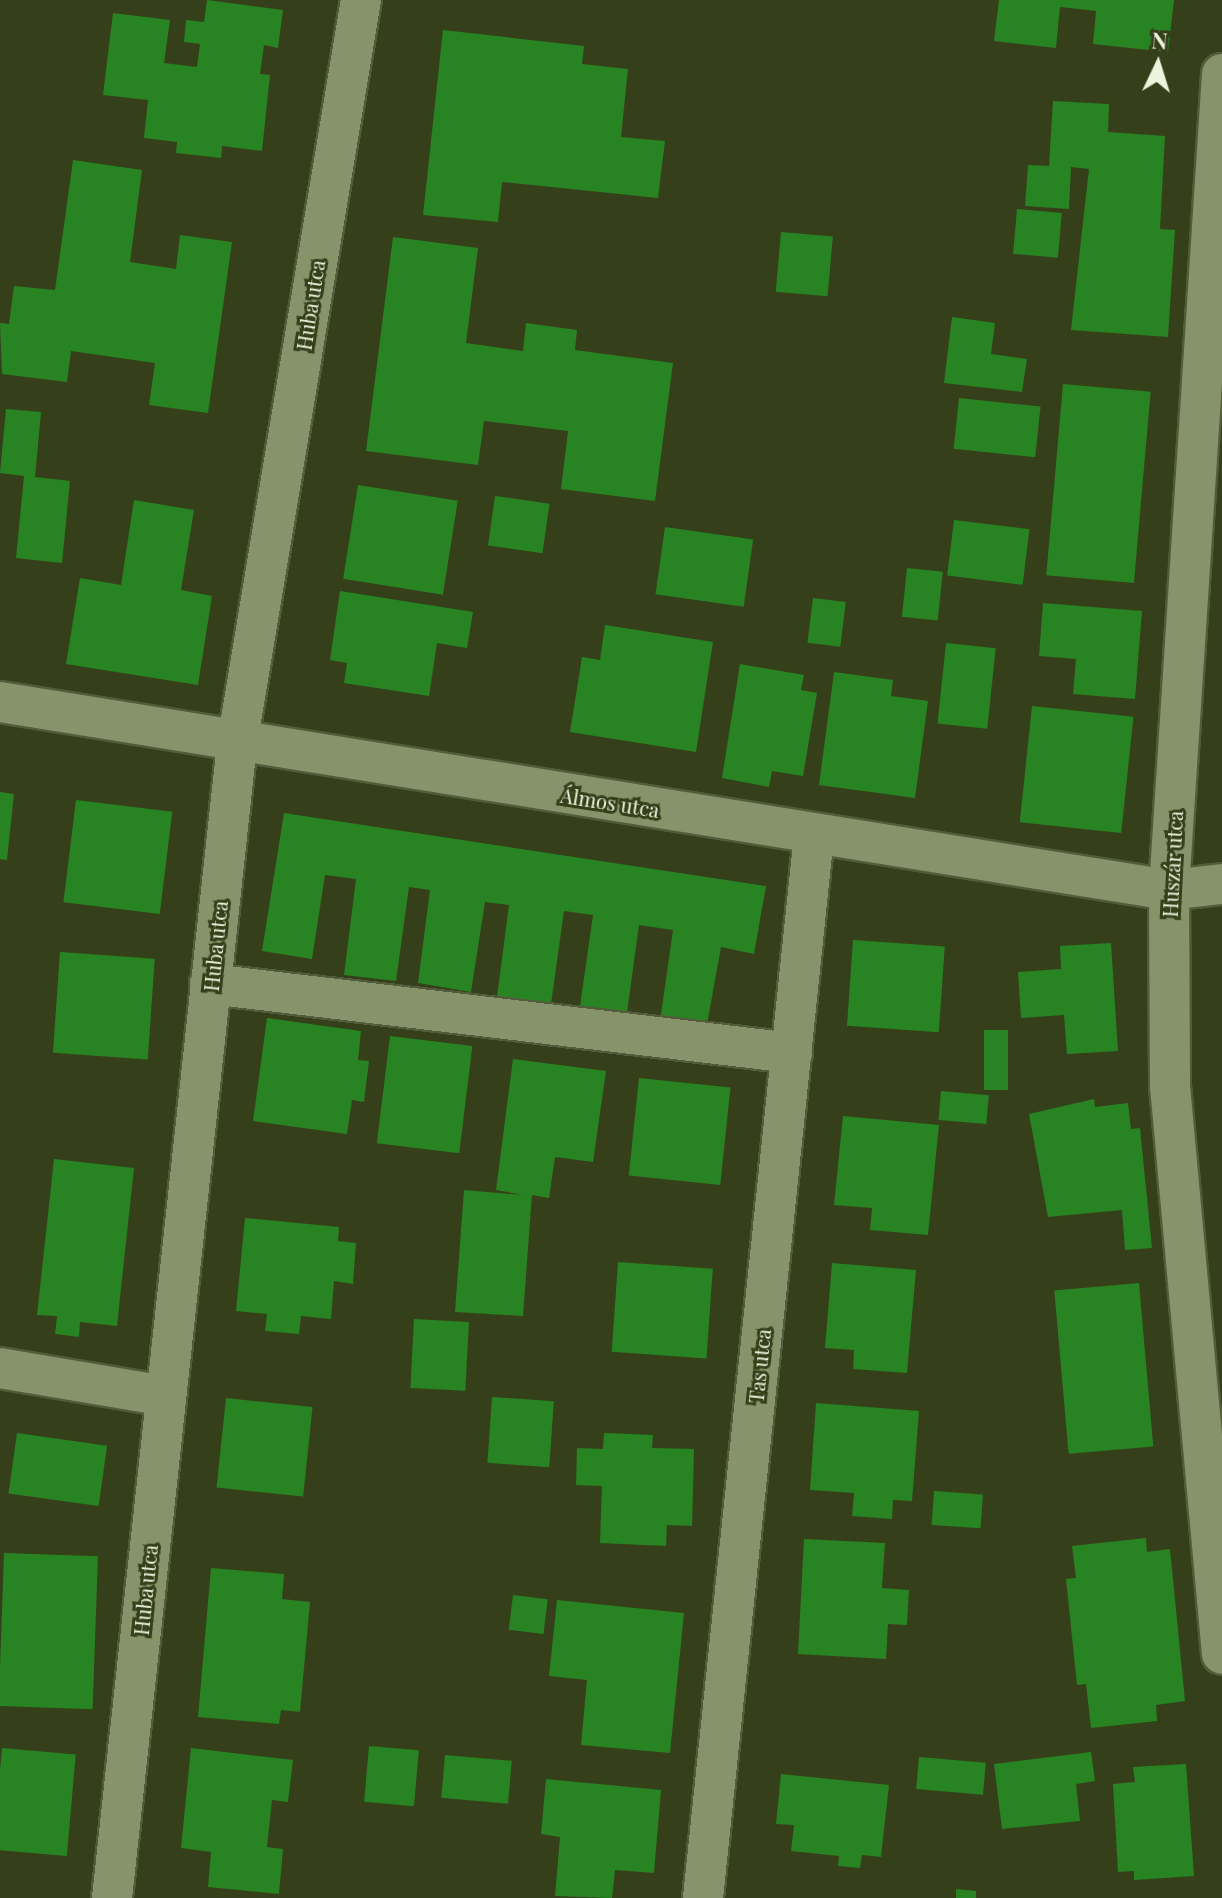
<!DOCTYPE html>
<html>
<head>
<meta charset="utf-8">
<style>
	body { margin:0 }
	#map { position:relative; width:1222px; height:1898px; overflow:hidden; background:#35401a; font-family:"Playfair Display",serif }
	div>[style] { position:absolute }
	.building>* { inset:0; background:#288323; transform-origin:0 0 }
	.roads { filter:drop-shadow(2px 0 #535c3a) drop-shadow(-2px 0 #535c3a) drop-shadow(0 2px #535c3a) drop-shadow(0 -2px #535c3a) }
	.minor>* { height:40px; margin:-20px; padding:0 20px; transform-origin:20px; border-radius:20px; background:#87946b }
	span { translate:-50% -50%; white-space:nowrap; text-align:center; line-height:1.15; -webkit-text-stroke:6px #35401a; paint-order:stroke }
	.street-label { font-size:20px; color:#ecf4de }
	.north { position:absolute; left:1118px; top:24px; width:80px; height:80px; -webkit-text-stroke:6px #35401a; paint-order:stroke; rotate:4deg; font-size:22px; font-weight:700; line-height:32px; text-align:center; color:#ecf4de }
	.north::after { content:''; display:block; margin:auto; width:28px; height:36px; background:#ecf4de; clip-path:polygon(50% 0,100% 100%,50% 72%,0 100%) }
</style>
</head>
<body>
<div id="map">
	<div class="building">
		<div style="clip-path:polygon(207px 0,283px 10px,278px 48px,264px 45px,260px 74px,270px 75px,262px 151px,222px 146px,221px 158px,176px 153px,177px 142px,144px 138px,148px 100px,103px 95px,113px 13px,170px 20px,164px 63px,197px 67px,200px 44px,184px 42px,186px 20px,204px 22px)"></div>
		<div style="clip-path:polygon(999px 0,1174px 0,1168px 52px,1093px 44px,1096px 11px,1060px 7px,1056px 48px,994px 41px)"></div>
		<div style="clip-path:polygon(443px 30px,584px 46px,582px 64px,628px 69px,621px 137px,665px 141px,658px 198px,502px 182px,498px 222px,423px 215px)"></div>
		<div style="clip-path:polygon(1053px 101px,1109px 104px,1108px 132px,1165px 136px,1160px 229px,1175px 230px,1168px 337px,1071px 330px,1089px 169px,1071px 167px,1069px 209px,1025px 206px,1028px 165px,1049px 166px)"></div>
		<div style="clip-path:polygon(73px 160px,142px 170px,130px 262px,176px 269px,180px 235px,232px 242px,208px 413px,149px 405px,155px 363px,71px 351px,67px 382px,2px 374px,0 323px,9px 324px,14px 286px,55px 290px)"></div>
		<div style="left:1017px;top:209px;width:45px;height:45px;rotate:5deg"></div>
		<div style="left:781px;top:232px;width:52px;height:60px;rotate:5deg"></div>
		<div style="clip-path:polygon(393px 237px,478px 248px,466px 343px,523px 351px,526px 323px,577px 330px,575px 350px,673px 363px,655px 501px,561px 489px,568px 431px,484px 421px,478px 465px,366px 451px)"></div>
		<div style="clip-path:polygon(952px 317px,995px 323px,991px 354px,1027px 359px,1022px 392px,944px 383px)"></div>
		<div style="left:1063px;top:384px;width:88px;height:192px;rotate:5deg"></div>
		<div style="left:959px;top:398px;width:82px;height:51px;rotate:6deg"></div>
		<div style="clip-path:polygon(6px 409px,41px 412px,35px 477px,70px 481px,62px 563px,16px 558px,24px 476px,0 473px)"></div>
		<div style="left:358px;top:485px;width:101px;height:95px;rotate:9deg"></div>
		<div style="left:495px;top:496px;width:55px;height:50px;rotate:8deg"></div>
		<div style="clip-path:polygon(134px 500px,194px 510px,181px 590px,212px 596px,198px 685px,66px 664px,80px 578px,121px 585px)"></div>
		<div style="left:954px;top:520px;width:76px;height:56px;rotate:7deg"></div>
		<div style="left:665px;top:527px;width:89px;height:68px;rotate:8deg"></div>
		<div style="left:907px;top:568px;width:36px;height:49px;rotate:6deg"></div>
		<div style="clip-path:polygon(340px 591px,473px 612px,467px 648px,437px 643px,429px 696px,344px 683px,347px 663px,330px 660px)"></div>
		<div style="left:813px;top:598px;width:33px;height:45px;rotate:7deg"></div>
		<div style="clip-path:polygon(1043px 603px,1142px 611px,1135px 699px,1073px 694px,1076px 659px,1039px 656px)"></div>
		<div style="clip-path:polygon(605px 625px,713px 642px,696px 752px,570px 732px,582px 657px,600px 660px)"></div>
		<div style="left:946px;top:643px;width:50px;height:81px;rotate:6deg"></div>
		<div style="clip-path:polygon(740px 664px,804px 675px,801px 690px,817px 693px,803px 776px,772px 771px,769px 787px,722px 778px)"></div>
		<div style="clip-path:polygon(834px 672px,893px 680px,891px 696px,928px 701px,915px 798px,819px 785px)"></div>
		<div style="left:1032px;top:706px;width:102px;height:117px;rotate:6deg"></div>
		<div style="clip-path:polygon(0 792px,14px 794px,7px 860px,0 859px)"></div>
		<div style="left:76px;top:800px;width:97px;height:103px;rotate:7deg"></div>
		<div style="clip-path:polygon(284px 813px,766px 886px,754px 954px,721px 947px,706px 1030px,660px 1021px,673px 930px,639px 925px,626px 1020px,579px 1013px,593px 915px,564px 911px,551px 1004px,497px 997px,509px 905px,485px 902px,471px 992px,418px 983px,430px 890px,409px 887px,396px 981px,344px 975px,356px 879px,325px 875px,312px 959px,262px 951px)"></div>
		<div style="left:853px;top:940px;width:92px;height:86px;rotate:4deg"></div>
		<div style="clip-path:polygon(1111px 943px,1118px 1051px,1067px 1054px,1064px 1015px,1021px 1018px,1018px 972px,1061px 969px,1060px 946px)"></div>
		<div style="left:60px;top:952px;width:95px;height:101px;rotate:4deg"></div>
		<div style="clip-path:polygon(267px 1018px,361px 1031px,358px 1060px,369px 1061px,364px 1102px,352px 1100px,347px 1134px,253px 1121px)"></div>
		<div style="left:984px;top:1030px;width:24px;height:60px"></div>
		<div style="left:390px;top:1036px;width:83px;height:108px;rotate:7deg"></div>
		<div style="clip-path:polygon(513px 1059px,606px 1071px,593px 1162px,555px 1157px,549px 1198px,532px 1195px,523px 1316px,455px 1312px,464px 1190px,523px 1195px,496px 1190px)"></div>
		<div style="left:639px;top:1078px;width:92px;height:98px;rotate:6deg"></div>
		<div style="left:941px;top:1091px;width:48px;height:29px;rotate:5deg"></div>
		<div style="clip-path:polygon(1094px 1099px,1095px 1107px,1128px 1103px,1131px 1129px,1140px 1128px,1152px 1248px,1125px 1250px,1122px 1210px,1048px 1217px,1029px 1114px)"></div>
		<div style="clip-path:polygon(843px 1116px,939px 1125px,928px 1235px,870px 1230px,872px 1208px,834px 1205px)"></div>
		<div style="clip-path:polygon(54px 1159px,134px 1168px,117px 1326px,80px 1322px,79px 1337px,55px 1334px,57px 1316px,37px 1315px)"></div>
		<div style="clip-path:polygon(245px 1218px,339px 1227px,338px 1241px,356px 1243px,353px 1284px,334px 1281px,331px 1319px,301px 1316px,299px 1334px,265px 1331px,267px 1314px,236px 1311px)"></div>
		<div style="left:618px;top:1262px;width:95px;height:90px;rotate:4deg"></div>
		<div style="clip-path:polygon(832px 1263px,916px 1270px,907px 1373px,853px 1369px,854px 1350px,825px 1348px)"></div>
		<div style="left:1139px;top:1283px;width:164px;height:85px;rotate:85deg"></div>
		<div style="left:414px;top:1319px;width:55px;height:69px;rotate:3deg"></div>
		<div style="left:492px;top:1397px;width:62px;height:66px;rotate:4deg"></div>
		<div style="left:226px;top:1398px;width:87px;height:90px;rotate:6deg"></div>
		<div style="clip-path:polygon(816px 1403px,919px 1411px,912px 1501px,893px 1500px,892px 1519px,852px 1516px,854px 1493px,810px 1490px)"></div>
		<div style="left:17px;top:1433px;width:91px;height:61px;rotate:8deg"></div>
		<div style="clip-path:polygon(604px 1433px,653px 1435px,652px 1448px,694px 1449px,692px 1526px,667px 1525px,666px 1546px,600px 1543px,602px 1486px,576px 1485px,577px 1448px,603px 1449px)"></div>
		<div style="left:934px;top:1491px;width:49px;height:34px;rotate:4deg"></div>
		<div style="clip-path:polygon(1146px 1538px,1147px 1552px,1170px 1549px,1185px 1701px,1156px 1705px,1157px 1721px,1091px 1728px,1086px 1684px,1077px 1685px,1066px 1579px,1076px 1578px,1072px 1546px)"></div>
		<div style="clip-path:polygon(804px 1539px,885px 1543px,882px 1588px,909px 1590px,907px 1625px,888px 1624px,886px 1659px,798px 1654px)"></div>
		<div style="left:4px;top:1553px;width:94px;height:153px;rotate:2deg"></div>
		<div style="clip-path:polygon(211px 1568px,284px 1574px,282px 1599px,310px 1602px,300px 1712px,281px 1710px,279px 1724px,198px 1717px)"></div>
		<div style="left:513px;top:1595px;width:35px;height:35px;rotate:7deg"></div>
		<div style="clip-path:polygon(557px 1600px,684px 1613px,670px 1753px,581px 1745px,587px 1680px,549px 1676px)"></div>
		<div style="left:369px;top:1746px;width:50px;height:56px;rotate:5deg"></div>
		<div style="left:2px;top:1748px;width:74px;height:102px;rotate:5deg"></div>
		<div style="clip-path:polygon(191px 1748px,293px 1760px,288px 1802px,272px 1800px,267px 1847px,283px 1849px,279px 1894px,208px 1887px,211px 1852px,181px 1848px)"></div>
		<div style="clip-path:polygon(1091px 1752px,1095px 1781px,1076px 1784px,1080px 1821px,1002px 1829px,994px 1764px)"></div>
		<div style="left:445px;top:1755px;width:67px;height:43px;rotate:5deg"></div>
		<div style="left:919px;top:1757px;width:67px;height:32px;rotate:5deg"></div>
		<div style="clip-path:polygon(1186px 1764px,1194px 1876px,1134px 1880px,1134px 1871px,1118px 1872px,1113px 1784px,1135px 1782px,1133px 1767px)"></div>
		<div style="clip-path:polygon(781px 1774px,889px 1785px,881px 1857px,862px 1855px,860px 1868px,838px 1866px,839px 1856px,791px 1851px,794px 1825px,776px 1824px)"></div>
		<div style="clip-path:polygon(546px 1779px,661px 1790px,654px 1873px,615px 1870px,612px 1898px,555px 1896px,560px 1837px,541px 1834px)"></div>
		<div style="clip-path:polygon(956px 1889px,976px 1891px,976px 1898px,956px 1898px)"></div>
	</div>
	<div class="roads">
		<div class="minor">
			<div style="left:1222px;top:74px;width:818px;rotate:93.72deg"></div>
			<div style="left:1169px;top:890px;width:196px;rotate:89.7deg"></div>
			<div style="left:1170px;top:1086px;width:570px;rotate:84.77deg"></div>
			<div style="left:0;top:702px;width:1184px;rotate:9.14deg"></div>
			<div style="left:1169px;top:890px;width:53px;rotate:-6.5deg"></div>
			<div style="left:210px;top:984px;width:586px;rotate:6.76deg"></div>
			<div style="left:0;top:1368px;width:168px;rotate:9.6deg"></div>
			<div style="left:112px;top:1898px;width:1161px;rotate:-83.82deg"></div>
			<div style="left:237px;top:744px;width:754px;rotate:-80.54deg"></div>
			<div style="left:703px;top:1898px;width:1070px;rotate:-84.04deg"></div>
		</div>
	</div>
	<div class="street-label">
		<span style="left:310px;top:305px;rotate:-81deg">Huba utca</span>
		<span style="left:610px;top:802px;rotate:9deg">Álmos utca</span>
		<span style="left:1172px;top:864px;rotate:-87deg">Huszár utca</span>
		<span style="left:215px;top:946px;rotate:-84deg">Huba utca</span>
		<span style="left:759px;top:1366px;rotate:-84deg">Tas utca</span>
		<span style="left:145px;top:1590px;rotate:-84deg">Huba utca</span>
	</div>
	<div class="north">N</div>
</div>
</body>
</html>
